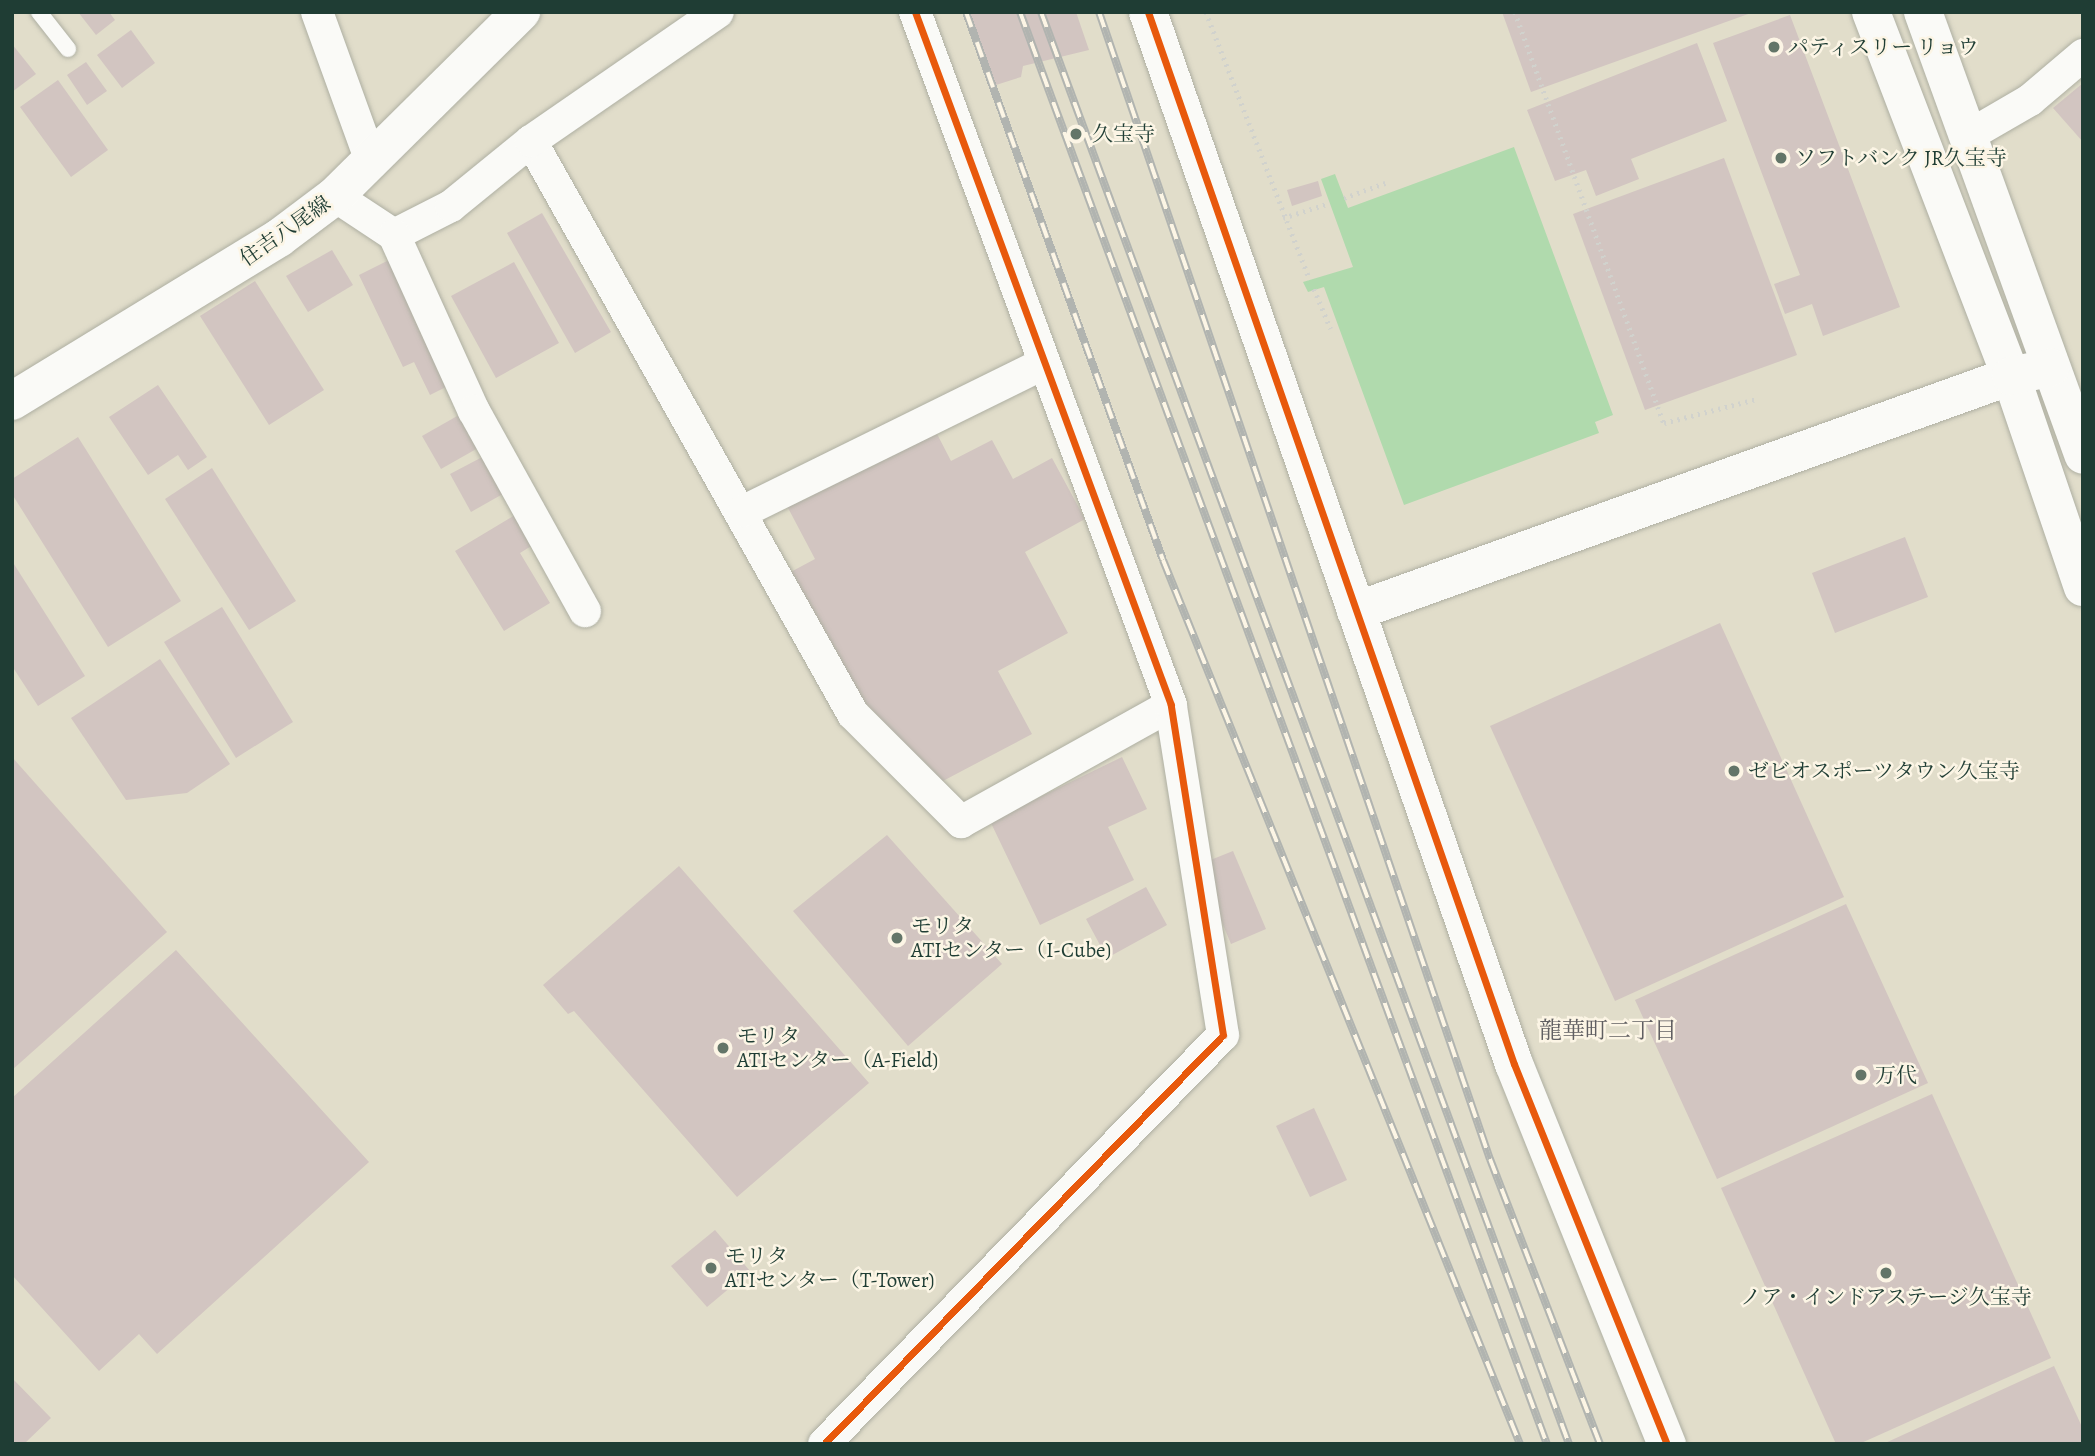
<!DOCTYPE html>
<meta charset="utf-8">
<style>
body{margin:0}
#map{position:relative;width:2095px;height:1456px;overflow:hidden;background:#e1ddca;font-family:Alegreya,"Noto Serif JP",serif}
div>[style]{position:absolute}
.green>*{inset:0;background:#b0daad}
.building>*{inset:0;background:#d2c5c1}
.path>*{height:4.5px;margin-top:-2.25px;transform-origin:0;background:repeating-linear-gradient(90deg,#d1d2cd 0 2px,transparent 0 7px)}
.roads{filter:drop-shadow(0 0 2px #aeafa2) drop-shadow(0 0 2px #aeafa2)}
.lane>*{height:16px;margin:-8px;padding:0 8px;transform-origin:8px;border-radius:8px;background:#fafaf7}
.street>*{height:32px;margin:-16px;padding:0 16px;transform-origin:16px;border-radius:16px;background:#fafaf7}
.secondary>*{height:38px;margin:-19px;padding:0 19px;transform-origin:19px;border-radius:19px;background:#fafaf7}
.rail>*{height:8px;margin-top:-4px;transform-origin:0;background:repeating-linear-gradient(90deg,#fcf5e5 0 16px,#b1b4b0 0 32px);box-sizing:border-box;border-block:2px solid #b1b4b0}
.cycleway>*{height:7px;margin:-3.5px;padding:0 3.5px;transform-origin:3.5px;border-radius:3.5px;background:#e8590c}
.dots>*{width:19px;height:19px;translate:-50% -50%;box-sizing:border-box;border:4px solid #fcf5e5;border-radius:50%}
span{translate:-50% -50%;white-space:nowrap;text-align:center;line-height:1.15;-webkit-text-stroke:5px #fcf5e5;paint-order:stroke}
.poi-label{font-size:21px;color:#1f3d34}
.left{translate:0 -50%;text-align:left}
.street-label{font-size:21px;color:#1f3d34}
.neighbourhood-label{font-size:23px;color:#605f62}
.frame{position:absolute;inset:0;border:14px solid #1f3d34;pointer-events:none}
</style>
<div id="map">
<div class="green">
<i style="clip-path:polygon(1514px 147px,1613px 415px,1595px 422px,1599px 433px,1404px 505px,1324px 287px,1308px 292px,1303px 282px,1353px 267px,1321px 179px,1335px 174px,1348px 208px)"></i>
</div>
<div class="building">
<i style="clip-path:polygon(78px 12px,109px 12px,115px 20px,96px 35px)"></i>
<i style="clip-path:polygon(969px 12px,1076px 12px,1089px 50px,1023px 66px,1021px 77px,996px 85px)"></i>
<i style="clip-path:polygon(1502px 12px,1751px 12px,1751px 13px,1531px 92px)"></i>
<i style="clip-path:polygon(1790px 15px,1900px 307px,1823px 336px,1812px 304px,1785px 314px,1774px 284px,1800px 275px,1713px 43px)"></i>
<i style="clip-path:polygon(131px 30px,155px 63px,122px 88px,97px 55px)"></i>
<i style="clip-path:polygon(1697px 43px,1727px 121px,1631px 159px,1639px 179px,1596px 196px,1586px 170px,1555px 181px,1527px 110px)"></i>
<i style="clip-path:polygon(12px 44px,36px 74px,12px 92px)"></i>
<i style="clip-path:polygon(86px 62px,107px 91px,87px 105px,67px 75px)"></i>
<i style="clip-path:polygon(58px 80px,108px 150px,71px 177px,20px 107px)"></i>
<i style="clip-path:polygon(2083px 83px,2083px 142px,2053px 108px)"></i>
<i style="clip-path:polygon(1724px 158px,1797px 355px,1645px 410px,1573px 214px)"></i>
<i style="clip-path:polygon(1318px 181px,1322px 196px,1292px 206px,1287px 190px)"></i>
<i style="clip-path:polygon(542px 213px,611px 332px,575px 353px,507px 233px)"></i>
<i style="clip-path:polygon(332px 250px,353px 285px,308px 312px,286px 276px)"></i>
<i style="clip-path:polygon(391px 259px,452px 384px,430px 395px,414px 362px,403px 367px,359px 275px)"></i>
<i style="clip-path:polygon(514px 262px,559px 343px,496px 378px,451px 296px)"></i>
<i style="clip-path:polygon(255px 281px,324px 390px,269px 425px,200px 316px)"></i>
<i style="clip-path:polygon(158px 385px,207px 457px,188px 470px,178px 455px,148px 475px,109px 417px)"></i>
<i style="clip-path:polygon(459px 415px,478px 448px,441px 469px,422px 436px)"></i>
<i style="clip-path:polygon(934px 428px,951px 461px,992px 440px,1013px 479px,1052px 458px,1085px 519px,1025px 552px,1068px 633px,998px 671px,1032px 734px,941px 782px,860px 711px,787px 574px,815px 559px,787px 506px)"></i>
<i style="clip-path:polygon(78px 437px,181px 601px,108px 647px,12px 494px,12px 479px)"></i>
<i style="clip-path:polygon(488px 454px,508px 491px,471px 512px,450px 474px)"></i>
<i style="clip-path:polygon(212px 468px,296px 601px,249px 630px,165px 499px)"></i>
<i style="clip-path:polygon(515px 515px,533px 545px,520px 553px,550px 603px,504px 631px,455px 551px)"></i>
<i style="clip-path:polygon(1905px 537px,1928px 597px,1835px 633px,1812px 573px)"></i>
<i style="clip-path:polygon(12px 561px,85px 676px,38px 706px,12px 666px)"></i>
<i style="clip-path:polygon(222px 607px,293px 722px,236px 758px,164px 642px)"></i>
<i style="clip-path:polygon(1720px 623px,1844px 897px,1615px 1001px,1490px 726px)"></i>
<i style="clip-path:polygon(160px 659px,230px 764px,187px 793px,126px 800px,71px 718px)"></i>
<i style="clip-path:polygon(12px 757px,167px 932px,12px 1070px)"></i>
<i style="clip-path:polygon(1122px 757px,1147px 809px,1108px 827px,1134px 880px,1040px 925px,990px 821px)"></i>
<i style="clip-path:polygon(887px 835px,1002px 964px,908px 1046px,793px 911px)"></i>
<i style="clip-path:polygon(1233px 851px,1266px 929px,1231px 944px,1198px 865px)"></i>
<i style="clip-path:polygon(679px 866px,869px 1083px,737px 1197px,574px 1011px,568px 1014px,543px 985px)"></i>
<i style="clip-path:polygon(1146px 887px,1167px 925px,1107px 958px,1086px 919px)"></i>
<i style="clip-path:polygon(1846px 904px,1928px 1083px,1717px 1179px,1635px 1000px)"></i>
<i style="clip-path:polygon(176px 950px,369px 1162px,157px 1354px,139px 1334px,99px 1371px,12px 1275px,12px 1098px)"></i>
<i style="clip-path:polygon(1932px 1094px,2051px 1358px,1859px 1444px,1836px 1444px,1721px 1188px)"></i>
<i style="clip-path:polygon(1314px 1108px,1347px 1180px,1310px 1197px,1276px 1126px)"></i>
<i style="clip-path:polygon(715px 1230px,750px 1271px,707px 1307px,671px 1266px)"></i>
<i style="clip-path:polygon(2054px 1366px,2083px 1429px,2083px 1444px,1883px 1444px)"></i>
<i style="clip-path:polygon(12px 1378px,51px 1418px,24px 1444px,12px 1444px)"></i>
</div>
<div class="path">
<i style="left:1206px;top:12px;width:287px;rotate:68.8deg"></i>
<i style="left:1515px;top:12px;width:437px;rotate:70.1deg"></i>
<i style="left:1664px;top:423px;width:95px;rotate:-14.6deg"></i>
<i style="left:1344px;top:198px;width:44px;rotate:-20.1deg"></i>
<i style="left:1283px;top:218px;width:49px;rotate:-17.7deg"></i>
<i style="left:1314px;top:289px;width:43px;rotate:67deg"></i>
</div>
<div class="roads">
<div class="lane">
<i style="left:39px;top:12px;width:47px;rotate:51.9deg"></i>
</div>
<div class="street">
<i style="left:317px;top:12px;width:158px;rotate:70.1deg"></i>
<i style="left:1968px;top:136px;width:72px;rotate:-30.1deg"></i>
<i style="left:2030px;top:100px;width:70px;rotate:-40.3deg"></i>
<i style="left:531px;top:141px;width:657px;rotate:60.67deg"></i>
<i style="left:853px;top:714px;width:153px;rotate:45deg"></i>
<i style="left:961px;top:822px;width:240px;rotate:-29.1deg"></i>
<i style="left:335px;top:196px;width:71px;rotate:33.5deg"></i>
<i style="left:394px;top:235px;width:64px;rotate:-27deg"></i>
<i style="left:451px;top:206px;width:103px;rotate:-39.1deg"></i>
<i style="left:531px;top:141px;width:227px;rotate:-34.6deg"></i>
<i style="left:394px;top:235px;width:193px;rotate:65.6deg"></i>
<i style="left:474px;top:411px;width:229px;rotate:61deg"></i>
<i style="left:744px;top:511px;width:333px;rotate:-26.2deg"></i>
<i style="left:824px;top:1444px;width:571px;rotate:-45.71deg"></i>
<i style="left:1223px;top:1035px;width:334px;rotate:-99deg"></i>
<i style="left:1171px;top:705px;width:739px;rotate:-110.27deg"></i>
</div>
<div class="secondary">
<i style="left:1148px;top:12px;width:1114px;rotate:70.82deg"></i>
<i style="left:1514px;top:1064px;width:410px;rotate:68.1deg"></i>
<i style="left:1871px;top:12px;width:390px;rotate:69deg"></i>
<i style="left:2011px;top:376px;width:223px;rotate:71.2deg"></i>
<i style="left:1923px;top:12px;width:471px;rotate:70.1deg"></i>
<i style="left:12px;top:401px;width:313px;rotate:-31.4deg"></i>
<i style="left:279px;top:238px;width:70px;rotate:-36.9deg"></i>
<i style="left:335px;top:196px;width:262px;rotate:-44.7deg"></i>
<i style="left:1356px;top:611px;width:696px;rotate:-19.74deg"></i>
<i style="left:2011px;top:376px;width:40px;rotate:-12deg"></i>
</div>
</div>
<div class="rail">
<i style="left:966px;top:12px;width:582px;rotate:70.23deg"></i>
<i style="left:1163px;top:560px;width:953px;rotate:68.01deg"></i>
<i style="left:1020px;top:12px;width:1526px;rotate:69.8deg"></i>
<i style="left:1041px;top:12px;width:1526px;rotate:69.76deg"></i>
<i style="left:1099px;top:12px;width:1212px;rotate:71.18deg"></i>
<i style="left:1490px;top:1159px;width:305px;rotate:68.9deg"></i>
</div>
<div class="cycleway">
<i style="left:1148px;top:12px;width:1114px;rotate:70.82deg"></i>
<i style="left:1514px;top:1064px;width:410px;rotate:68.1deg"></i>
<i style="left:824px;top:1444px;width:571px;rotate:-45.71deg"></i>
<i style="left:1223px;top:1035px;width:334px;rotate:-99deg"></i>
<i style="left:1171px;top:705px;width:739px;rotate:-110.27deg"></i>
</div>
<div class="dots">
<i style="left:1774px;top:47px;background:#637568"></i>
<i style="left:1076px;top:134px;background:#637568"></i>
<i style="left:1781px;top:158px;background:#637568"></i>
<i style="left:1734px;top:771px;background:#637568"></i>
<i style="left:897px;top:938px;background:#637568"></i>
<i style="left:723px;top:1048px;background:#637568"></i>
<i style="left:1861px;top:1075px;background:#637568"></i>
<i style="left:711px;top:1268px;background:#637568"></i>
<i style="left:1886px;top:1273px;background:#637568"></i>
</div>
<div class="poi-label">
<span class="left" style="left:1788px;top:47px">パティスリー リョウ</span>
<span class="left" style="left:1092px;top:134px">久宝寺</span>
<span class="left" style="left:1795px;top:158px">ソフトバンク JR久宝寺</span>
<span class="left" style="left:1748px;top:771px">ゼビオスポーツタウン久宝寺</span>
<span class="left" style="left:911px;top:938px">モリタ<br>ATIセンター（I-Cube)</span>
<span class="left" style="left:737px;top:1048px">モリタ<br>ATIセンター（A-Field)</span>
<span class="left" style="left:1875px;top:1075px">万代</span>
<span class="left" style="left:725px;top:1268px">モリタ<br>ATIセンター（T-Tower)</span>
<span style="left:1886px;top:1297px">ノア・インドアステージ久宝寺</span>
</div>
<div class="street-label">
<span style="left:285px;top:231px;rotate:-35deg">住吉八尾線</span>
</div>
<div class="neighbourhood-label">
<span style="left:1608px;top:1031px">龍華町二丁目</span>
</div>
<div class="frame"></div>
</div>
